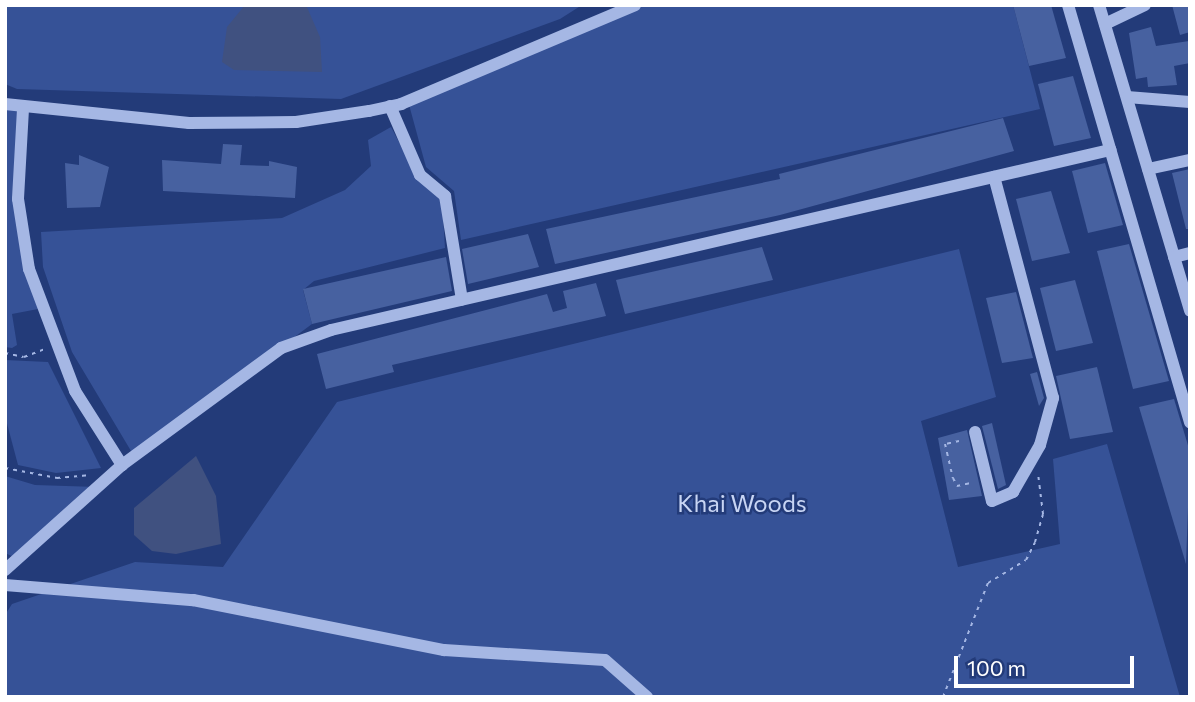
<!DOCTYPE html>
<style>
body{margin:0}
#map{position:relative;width:1195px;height:702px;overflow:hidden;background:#233b79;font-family:Commissioner,sans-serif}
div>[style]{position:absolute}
.green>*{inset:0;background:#365297}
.water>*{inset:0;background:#405180}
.building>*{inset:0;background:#4761a0}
.path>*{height:2px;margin-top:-1px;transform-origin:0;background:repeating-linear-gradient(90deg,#a5b7e4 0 3.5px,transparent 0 8.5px)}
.minor>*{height:12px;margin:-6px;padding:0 6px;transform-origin:6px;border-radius:6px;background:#a5b7e4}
span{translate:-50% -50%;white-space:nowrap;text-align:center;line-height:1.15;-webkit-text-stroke:5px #233b79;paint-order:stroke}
.park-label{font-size:24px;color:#c8d5f4}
.frame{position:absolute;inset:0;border:7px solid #fff;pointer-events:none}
.scale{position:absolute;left:954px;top:656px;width:180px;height:32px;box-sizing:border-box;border:4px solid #fff;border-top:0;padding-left:9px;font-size:21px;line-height:24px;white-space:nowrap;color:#fff;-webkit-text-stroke:5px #233b79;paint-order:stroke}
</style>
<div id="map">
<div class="green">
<i style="clip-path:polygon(5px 5px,582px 5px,560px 19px,341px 99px,17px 89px,5px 84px)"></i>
<i style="clip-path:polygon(632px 5px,1013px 5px,1040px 109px,461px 240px,454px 191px,426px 167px,408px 101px)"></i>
<i style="clip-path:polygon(5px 104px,23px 109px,15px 151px,38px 309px,12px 314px,17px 345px,12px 348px,5px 347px)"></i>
<i style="clip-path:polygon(391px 127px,417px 176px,442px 201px,445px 248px,314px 281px,303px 290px,312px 324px,134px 456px,72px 352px,43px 267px,41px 232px,282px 218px,345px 190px,371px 166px,368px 140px)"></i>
<i style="clip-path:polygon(959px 249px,996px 397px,921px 421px,958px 567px,1060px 544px,1053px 459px,1107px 444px,1180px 697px,5px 697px,5px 615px,12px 604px,135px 562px,223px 567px,337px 402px)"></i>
<i style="clip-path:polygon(5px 360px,48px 362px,101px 468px,56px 473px,18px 465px,5px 416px)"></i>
<i style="clip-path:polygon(5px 476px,35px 485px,97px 487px,16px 558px,5px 553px)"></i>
</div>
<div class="water">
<i style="clip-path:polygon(245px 5px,306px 5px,320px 37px,322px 72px,234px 70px,222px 62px,227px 27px)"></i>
<i style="clip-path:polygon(196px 456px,216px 496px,221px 544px,176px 554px,152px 551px,134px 535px,134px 508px)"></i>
</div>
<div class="building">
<i style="clip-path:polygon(1013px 5px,1051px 5px,1066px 58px,1029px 66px)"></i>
<i style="clip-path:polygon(1172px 5px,1190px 5px,1190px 32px,1180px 35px)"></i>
<i style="clip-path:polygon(1151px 27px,1156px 46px,1189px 41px,1190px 63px,1174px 66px,1177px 85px,1148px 87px,1147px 77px,1136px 79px,1129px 33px)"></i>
<i style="clip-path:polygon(1073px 76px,1091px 138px,1054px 146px,1038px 84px)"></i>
<i style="clip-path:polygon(1003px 118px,1014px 151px,780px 215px,555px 264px,546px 229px,780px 179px,779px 174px)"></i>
<i style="clip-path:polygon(223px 144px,242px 145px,240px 165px,269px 166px,269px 161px,297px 167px,295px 198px,163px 191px,162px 160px,221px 164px)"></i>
<i style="clip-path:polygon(79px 155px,109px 167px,100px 207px,67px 208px,65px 163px,79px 165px)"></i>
<i style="clip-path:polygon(1105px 163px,1123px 225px,1088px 233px,1072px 171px)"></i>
<i style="clip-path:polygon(1190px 169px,1190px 229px,1186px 229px,1172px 173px)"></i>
<i style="clip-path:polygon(1051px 191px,1070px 253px,1032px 261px,1016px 199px)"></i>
<i style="clip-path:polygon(528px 234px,539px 267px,468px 284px,462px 249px)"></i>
<i style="clip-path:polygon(1129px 244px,1169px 381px,1133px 389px,1097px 251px)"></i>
<i style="clip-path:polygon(762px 247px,773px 280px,625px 314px,616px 280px)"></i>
<i style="clip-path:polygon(446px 257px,452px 291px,312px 324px,303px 289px)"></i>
<i style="clip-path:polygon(1075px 280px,1093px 343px,1056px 351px,1040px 288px)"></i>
<i style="clip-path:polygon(596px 283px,606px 316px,392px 365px,394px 372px,326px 389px,317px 354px,547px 294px,553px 312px,567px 308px,563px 291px)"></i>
<i style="clip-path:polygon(1016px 292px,1033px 358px,1002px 363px,986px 298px)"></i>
<i style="clip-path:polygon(1097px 367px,1113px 432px,1070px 439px,1056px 376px)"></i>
<i style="clip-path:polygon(1037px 372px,1044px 398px,1039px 406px,1030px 374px)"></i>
<i style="clip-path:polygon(1174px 399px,1190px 452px,1186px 564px,1139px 407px)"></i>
<i style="clip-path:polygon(992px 423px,1006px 485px,998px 489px,982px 426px)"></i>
<i style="clip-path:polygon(967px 430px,982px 496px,949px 500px,938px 438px)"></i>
</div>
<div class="path">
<i style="left:5px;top:353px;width:19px;rotate:12deg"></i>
<i style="left:24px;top:357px;width:22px;rotate:-21deg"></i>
<i style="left:959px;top:441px;width:14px;rotate:168deg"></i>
<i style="left:945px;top:444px;width:35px;rotate:77deg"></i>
<i style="left:953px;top:478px;width:9px;rotate:63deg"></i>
<i style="left:957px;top:486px;width:14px;rotate:-12deg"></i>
<i style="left:5px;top:468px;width:53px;rotate:10.9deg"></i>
<i style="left:57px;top:478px;width:34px;rotate:-5deg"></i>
<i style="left:943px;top:697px;width:123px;rotate:-68.5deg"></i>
<i style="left:988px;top:583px;width:44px;rotate:-31.2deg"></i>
<i style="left:1026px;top:560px;width:20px;rotate:-63deg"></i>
<i style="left:1035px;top:542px;width:29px;rotate:-74deg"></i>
<i style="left:1043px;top:514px;width:41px;rotate:-97deg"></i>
</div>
<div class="minor">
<i style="left:1068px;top:5px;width:435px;rotate:73.7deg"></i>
<i style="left:1099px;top:5px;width:319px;rotate:73.4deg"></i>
<i style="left:1105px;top:24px;width:44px;rotate:-25.4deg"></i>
<i style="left:1127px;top:97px;width:63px;rotate:4.5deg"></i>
<i style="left:5px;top:104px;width:185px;rotate:5.9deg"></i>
<i style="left:189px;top:123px;width:107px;rotate:-0.5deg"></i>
<i style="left:296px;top:122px;width:74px;rotate:-8.6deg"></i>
<i style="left:369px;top:111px;width:33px;rotate:-12deg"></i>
<i style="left:401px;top:104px;width:254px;rotate:-22.9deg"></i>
<i style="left:390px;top:106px;width:75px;rotate:66.5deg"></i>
<i style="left:420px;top:175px;width:33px;rotate:40deg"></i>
<i style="left:445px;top:196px;width:105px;rotate:80.7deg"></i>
<i style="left:23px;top:109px;width:90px;rotate:93.2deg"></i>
<i style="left:18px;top:199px;width:71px;rotate:81.1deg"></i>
<i style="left:29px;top:269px;width:130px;rotate:69.3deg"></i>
<i style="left:75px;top:391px;width:88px;rotate:57.6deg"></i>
<i style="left:1148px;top:169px;width:43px;rotate:-12.1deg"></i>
<i style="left:1174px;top:257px;width:16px;rotate:-14deg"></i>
<i style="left:975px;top:432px;width:71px;rotate:76.2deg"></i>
<i style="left:992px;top:501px;width:23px;rotate:-23deg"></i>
<i style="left:1013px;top:492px;width:54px;rotate:-60.1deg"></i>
<i style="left:1040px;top:445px;width:49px;rotate:-74.5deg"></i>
<i style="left:1053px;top:398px;width:229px;rotate:-104.9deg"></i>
<i style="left:5px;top:570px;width:157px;rotate:-41.9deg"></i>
<i style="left:122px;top:465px;width:197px;rotate:-36.3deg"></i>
<i style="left:281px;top:348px;width:53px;rotate:-19.8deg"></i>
<i style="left:331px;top:330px;width:800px;rotate:-13.01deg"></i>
<i style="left:5px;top:585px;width:189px;rotate:4.6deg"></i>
<i style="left:193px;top:600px;width:256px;rotate:11.3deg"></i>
<i style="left:444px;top:650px;width:161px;rotate:3.6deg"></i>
<i style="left:605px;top:660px;width:56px;rotate:41.4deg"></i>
</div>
<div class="park-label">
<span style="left:742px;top:503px">Khai Woods</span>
</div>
<div class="frame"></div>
<div class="scale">100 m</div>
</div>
